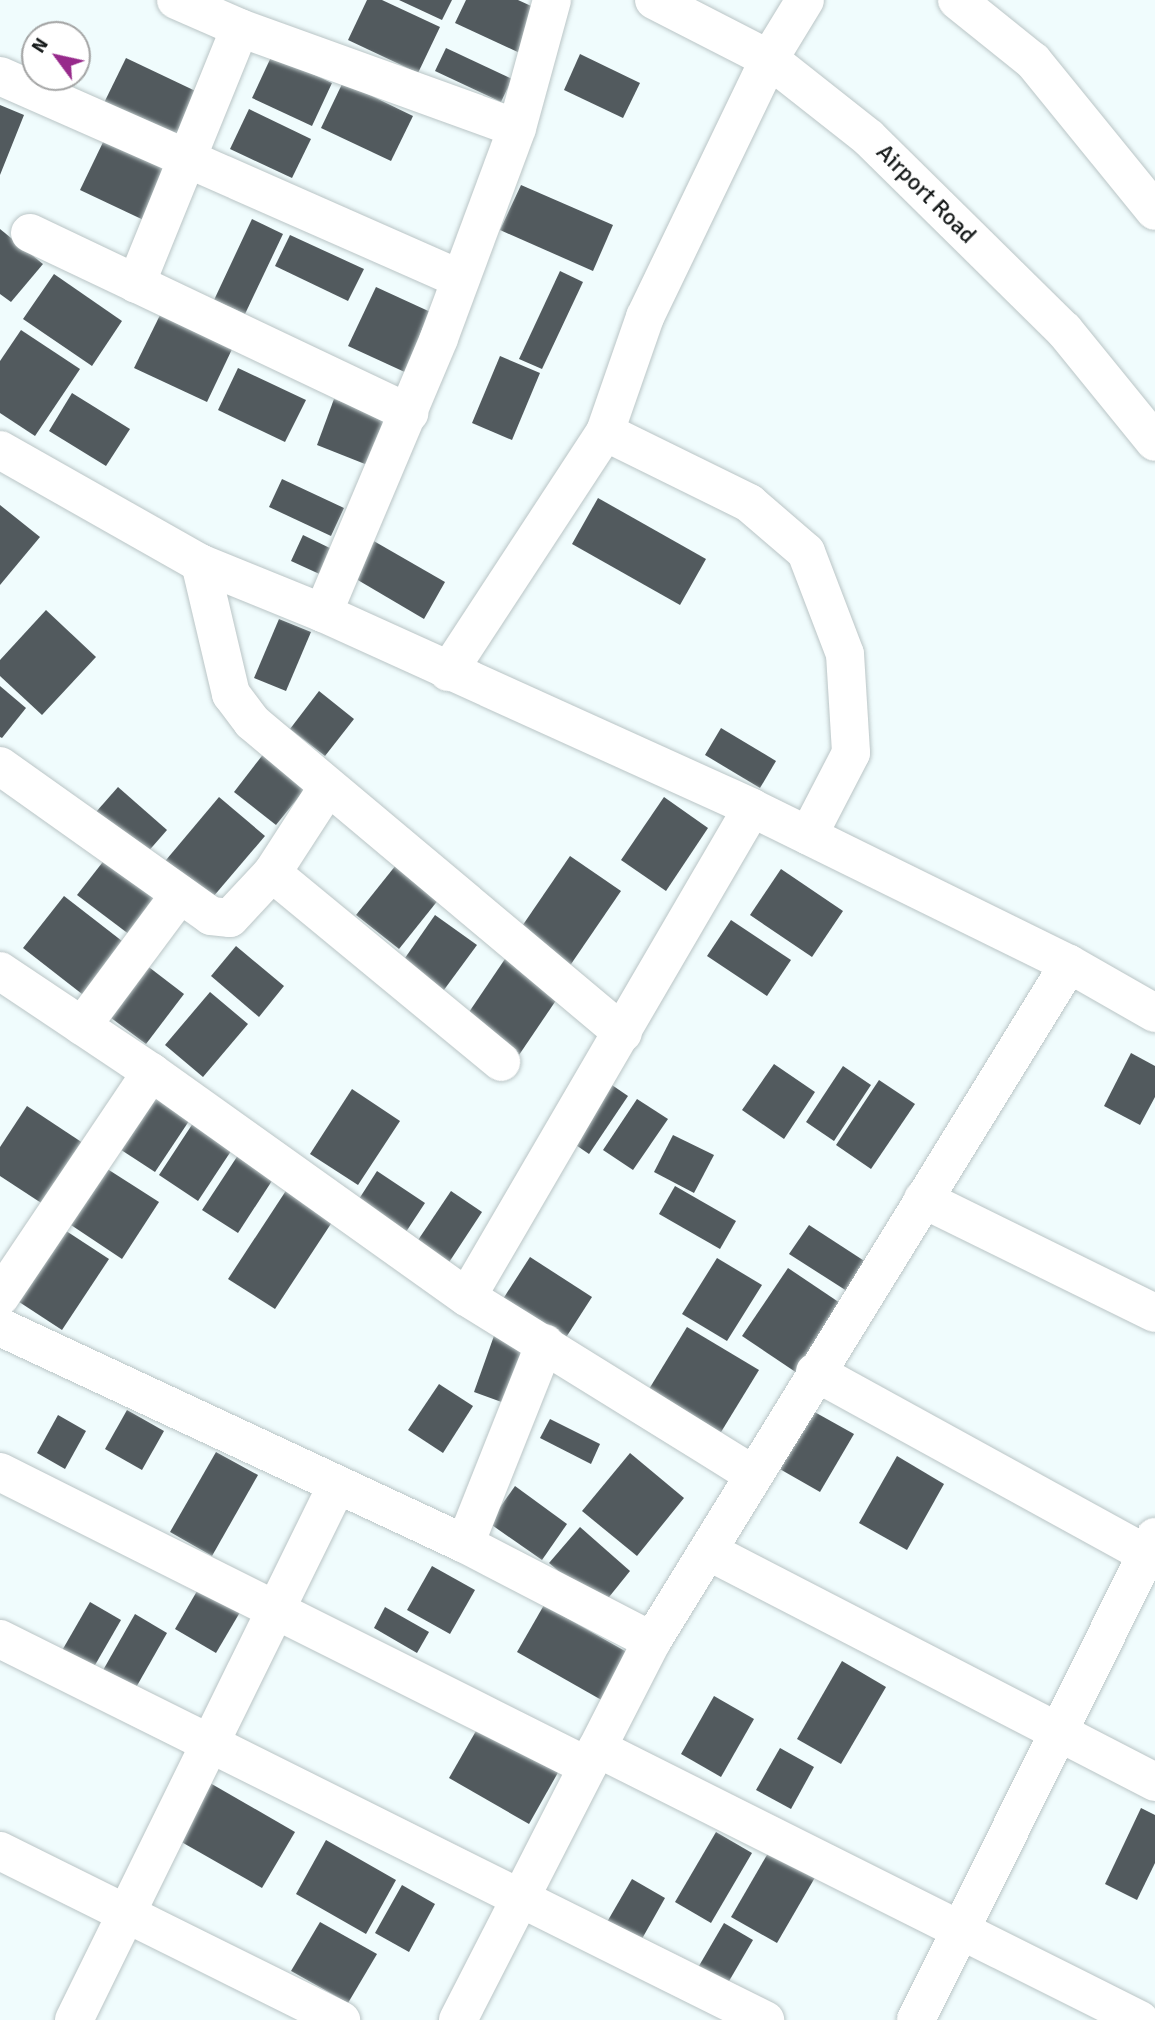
<!DOCTYPE html>
<style>
body{margin:0}
#map{position:relative;width:1155px;height:2020px;overflow:hidden;background:#f0fcfd;font-family:Signika,sans-serif}
div>[style]{position:absolute}
.building>*{inset:0;background:#525a5e}
.roads{filter:drop-shadow(0 0 2px #bac5c6) drop-shadow(0 0 2px #bac5c6)}
.minor>*{height:38px;margin:-19px;padding:0 19px;transform-origin:19px;border-radius:19px;background:#fff}
.major>*{height:38px;margin:-19px;padding:0 19px;transform-origin:19px;border-radius:19px;background:#fff}
span{translate:-50% -50%;white-space:nowrap;text-align:center;line-height:1.15;-webkit-text-stroke:7px #fff;paint-order:stroke}
.street-label{font-size:24px;color:#181c1c}
.north{position:absolute;left:21px;top:21px;width:70px;height:70px;box-sizing:border-box;background:#fff;border:2px solid #a3a4a4;border-radius:50%;rotate:303deg;font-size:19px;font-weight:700;line-height:28px;text-align:center;color:#181c1c}
.north::after{content:'';display:block;margin:auto;width:24px;height:32px;background:#972a8b;clip-path:polygon(50% 0,100% 100%,50% 72%,0 100%)}
</style>
<div id="map">
<div class="building">
<i style="clip-path:polygon(367px 0,382px 0,440px 27px,418px 73px,348px 40px)"></i>
<i style="clip-path:polygon(399px 0,452px 0,442px 20px)"></i>
<i style="clip-path:polygon(466px 0,518px 0,542px 11px,522px 54px,455px 23px)"></i>
<i style="clip-path:polygon(446px 48px,512px 79px,501px 102px,435px 71px)"></i>
<i style="clip-path:polygon(580px 54px,640px 83px,623px 118px,564px 90px)"></i>
<i style="clip-path:polygon(272px 55px,332px 83px,312px 126px,252px 98px)"></i>
<i style="clip-path:polygon(126px 58px,206px 96px,182px 148px,101px 109px)"></i>
<i style="clip-path:polygon(343px 82px,413px 116px,391px 161px,321px 128px)"></i>
<i style="clip-path:polygon(0 105px,24px 115px,0 175px)"></i>
<i style="clip-path:polygon(249px 109px,311px 139px,292px 178px,230px 149px)"></i>
<i style="clip-path:polygon(106px 136px,177px 169px,152px 224px,80px 190px)"></i>
<i style="clip-path:polygon(521px 185px,613px 225px,593px 271px,500px 230px)"></i>
<i style="clip-path:polygon(252px 219px,283px 234px,245px 314px,214px 300px)"></i>
<i style="clip-path:polygon(0 229px,43px 264px,11px 302px,0 294px)"></i>
<i style="clip-path:polygon(290px 235px,364px 269px,348px 301px,275px 266px)"></i>
<i style="clip-path:polygon(560px 271px,583px 282px,542px 369px,519px 359px)"></i>
<i style="clip-path:polygon(54px 274px,122px 321px,92px 366px,23px 319px)"></i>
<i style="clip-path:polygon(376px 287px,437px 315px,409px 374px,348px 346px)"></i>
<i style="clip-path:polygon(162px 311px,234px 345px,207px 402px,134px 368px)"></i>
<i style="clip-path:polygon(21px 330px,80px 369px,35px 436px,0 413px,0 361px)"></i>
<i style="clip-path:polygon(500px 356px,540px 373px,512px 440px,472px 423px)"></i>
<i style="clip-path:polygon(238px 368px,306px 400px,285px 442px,218px 410px)"></i>
<i style="clip-path:polygon(72px 393px,130px 429px,106px 466px,49px 431px)"></i>
<i style="clip-path:polygon(334px 399px,393px 421px,375px 468px,317px 445px)"></i>
<i style="clip-path:polygon(282px 479px,344px 508px,331px 536px,269px 507px)"></i>
<i style="clip-path:polygon(598px 498px,706px 559px,680px 605px,572px 544px)"></i>
<i style="clip-path:polygon(0 505px,40px 537px,0 585px)"></i>
<i style="clip-path:polygon(303px 535px,338px 552px,326px 577px,291px 561px)"></i>
<i style="clip-path:polygon(372px 540px,445px 582px,424px 619px,351px 576px)"></i>
<i style="clip-path:polygon(46px 610px,96px 657px,42px 715px,0 676px,0 660px)"></i>
<i style="clip-path:polygon(279px 619px,311px 632px,286px 691px,254px 678px)"></i>
<i style="clip-path:polygon(0 686px,26px 708px,2px 738px,0 737px)"></i>
<i style="clip-path:polygon(319px 691px,354px 719px,325px 756px,290px 729px)"></i>
<i style="clip-path:polygon(721px 728px,776px 761px,760px 788px,705px 755px)"></i>
<i style="clip-path:polygon(268px 748px,311px 782px,276px 825px,234px 792px)"></i>
<i style="clip-path:polygon(118px 787px,167px 830px,146px 854px,96px 812px)"></i>
<i style="clip-path:polygon(219px 797px,265px 836px,207px 904px,161px 866px)"></i>
<i style="clip-path:polygon(664px 797px,708px 828px,666px 891px,621px 860px)"></i>
<i style="clip-path:polygon(109px 854px,169px 899px,138px 941px,77px 895px)"></i>
<i style="clip-path:polygon(570px 856px,621px 891px,567px 970px,516px 935px)"></i>
<i style="clip-path:polygon(400px 860px,443px 894px,399px 949px,356px 915px)"></i>
<i style="clip-path:polygon(781px 869px,843px 911px,812px 957px,750px 915px)"></i>
<i style="clip-path:polygon(64px 896px,131px 948px,91px 1001px,23px 948px)"></i>
<i style="clip-path:polygon(435px 915px,477px 945px,438px 998px,398px 968px)"></i>
<i style="clip-path:polygon(731px 920px,791px 960px,767px 996px,707px 956px)"></i>
<i style="clip-path:polygon(236px 946px,284px 986px,259px 1017px,211px 976px)"></i>
<i style="clip-path:polygon(507px 956px,561px 993px,519px 1055px,465px 1018px)"></i>
<i style="clip-path:polygon(137px 958px,184px 994px,146px 1044px,99px 1009px)"></i>
<i style="clip-path:polygon(210px 992px,248px 1024px,203px 1077px,165px 1045px)"></i>
<i style="clip-path:polygon(1131px 1053px,1155px 1066px,1155px 1097px,1140px 1125px,1104px 1106px)"></i>
<i style="clip-path:polygon(774px 1064px,815px 1092px,784px 1139px,742px 1110px)"></i>
<i style="clip-path:polygon(843px 1066px,871px 1085px,834px 1141px,806px 1122px)"></i>
<i style="clip-path:polygon(879px 1080px,915px 1104px,871px 1169px,836px 1145px)"></i>
<i style="clip-path:polygon(149px 1082px,195px 1112px,155px 1172px,109px 1142px)"></i>
<i style="clip-path:polygon(609px 1083px,628px 1096px,589px 1154px,570px 1141px)"></i>
<i style="clip-path:polygon(352px 1089px,400px 1121px,358px 1185px,310px 1154px)"></i>
<i style="clip-path:polygon(637px 1099px,668px 1119px,633px 1170px,603px 1150px)"></i>
<i style="clip-path:polygon(27px 1106px,95px 1151px,55px 1212px,0 1176px,0 1147px)"></i>
<i style="clip-path:polygon(197px 1117px,237px 1142px,198px 1201px,159px 1175px)"></i>
<i style="clip-path:polygon(673px 1135px,714px 1155px,694px 1193px,654px 1172px)"></i>
<i style="clip-path:polygon(244px 1146px,279px 1170px,238px 1233px,202px 1210px)"></i>
<i style="clip-path:polygon(98px 1163px,159px 1202px,122px 1259px,62px 1219px)"></i>
<i style="clip-path:polygon(377px 1171px,425px 1203px,398px 1244px,350px 1213px)"></i>
<i style="clip-path:polygon(291px 1183px,338px 1213px,275px 1309px,228px 1279px)"></i>
<i style="clip-path:polygon(675px 1186px,736px 1221px,720px 1249px,659px 1214px)"></i>
<i style="clip-path:polygon(451px 1191px,482px 1212px,442px 1273px,410px 1252px)"></i>
<i style="clip-path:polygon(54px 1223px,109px 1259px,62px 1330px,7px 1294px)"></i>
<i style="clip-path:polygon(809px 1225px,869px 1264px,850px 1293px,789px 1254px)"></i>
<i style="clip-path:polygon(530px 1257px,592px 1297px,565px 1339px,503px 1299px)"></i>
<i style="clip-path:polygon(717px 1258px,762px 1285px,727px 1341px,682px 1314px)"></i>
<i style="clip-path:polygon(788px 1268px,846px 1307px,800px 1375px,742px 1336px)"></i>
<i style="clip-path:polygon(687px 1327px,759px 1370px,718px 1437px,646px 1394px)"></i>
<i style="clip-path:polygon(495px 1333px,528px 1345px,507px 1404px,474px 1392px)"></i>
<i style="clip-path:polygon(439px 1384px,473px 1406px,443px 1453px,408px 1430px)"></i>
<i style="clip-path:polygon(127px 1410px,164px 1431px,142px 1470px,105px 1449px)"></i>
<i style="clip-path:polygon(811px 1410px,854px 1434px,820px 1492px,778px 1468px)"></i>
<i style="clip-path:polygon(58px 1415px,86px 1431px,65px 1469px,37px 1453px)"></i>
<i style="clip-path:polygon(550px 1419px,600px 1444px,591px 1464px,540px 1438px)"></i>
<i style="clip-path:polygon(216px 1452px,258px 1475px,212px 1556px,170px 1532px)"></i>
<i style="clip-path:polygon(630px 1453px,684px 1498px,637px 1556px,582px 1511px)"></i>
<i style="clip-path:polygon(897px 1456px,944px 1484px,907px 1550px,859px 1523px)"></i>
<i style="clip-path:polygon(515px 1486px,567px 1524px,542px 1560px,489px 1523px)"></i>
<i style="clip-path:polygon(580px 1527px,630px 1571px,601px 1607px,549px 1563px)"></i>
<i style="clip-path:polygon(432px 1566px,475px 1590px,450px 1634px,407px 1610px)"></i>
<i style="clip-path:polygon(204px 1579px,246px 1602px,216px 1653px,175px 1629px)"></i>
<i style="clip-path:polygon(90px 1602px,121px 1620px,91px 1672px,60px 1654px)"></i>
<i style="clip-path:polygon(544px 1605px,632px 1655px,605px 1702px,517px 1652px)"></i>
<i style="clip-path:polygon(385px 1607px,429px 1632px,417px 1653px,374px 1628px)"></i>
<i style="clip-path:polygon(135px 1614px,167px 1633px,130px 1698px,98px 1679px)"></i>
<i style="clip-path:polygon(842px 1661px,886px 1687px,841px 1764px,797px 1739px)"></i>
<i style="clip-path:polygon(714px 1696px,754px 1719px,721px 1777px,681px 1754px)"></i>
<i style="clip-path:polygon(480px 1724px,560px 1769px,529px 1824px,449px 1778px)"></i>
<i style="clip-path:polygon(780px 1748px,814px 1767px,791px 1809px,756px 1790px)"></i>
<i style="clip-path:polygon(210px 1783px,295px 1832px,262px 1888px,178px 1840px)"></i>
<i style="clip-path:polygon(1141px 1808px,1155px 1815px,1155px 1863px,1137px 1900px,1105px 1884px)"></i>
<i style="clip-path:polygon(716px 1832px,752px 1853px,711px 1923px,675px 1902px)"></i>
<i style="clip-path:polygon(326px 1840px,396px 1880px,366px 1934px,296px 1894px)"></i>
<i style="clip-path:polygon(771px 1848px,817px 1874px,777px 1943px,731px 1917px)"></i>
<i style="clip-path:polygon(632px 1879px,665px 1898px,634px 1953px,600px 1934px)"></i>
<i style="clip-path:polygon(402px 1885px,435px 1904px,409px 1952px,375px 1933px)"></i>
<i style="clip-path:polygon(320px 1922px,377px 1954px,348px 2003px,291px 1971px)"></i>
<i style="clip-path:polygon(724px 1923px,753px 1940px,725px 1988px,696px 1971px)"></i>
</div>
<div class="roads">
<div class="minor">
<i style="left:176px;top:0;width:70px;rotate:23.6deg"></i>
<i style="left:240px;top:28px;width:294px;rotate:19.9deg"></i>
<i style="left:0;top:76px;width:503px;rotate:23.81deg"></i>
<i style="left:30px;top:233px;width:420px;rotate:25.4deg"></i>
<i style="left:136px;top:284px;width:276px;rotate:-67.9deg"></i>
<i style="left:605px;top:432px;width:161px;rotate:26.2deg"></i>
<i style="left:749px;top:503px;width:75px;rotate:40.7deg"></i>
<i style="left:806px;top:552px;width:109px;rotate:69.1deg"></i>
<i style="left:845px;top:654px;width:99px;rotate:86.5deg"></i>
<i style="left:851px;top:753px;width:93px;rotate:117.4deg"></i>
<i style="left:0;top:450px;width:230px;rotate:29.5deg"></i>
<i style="left:200px;top:563px;width:133px;rotate:22.1deg"></i>
<i style="left:323px;top:613px;width:471px;rotate:24.4deg"></i>
<i style="left:752px;top:808px;width:353px;rotate:26.2deg"></i>
<i style="left:1069px;top:964px;width:99px;rotate:29.7deg"></i>
<i style="left:200px;top:563px;width:135px;rotate:76.7deg"></i>
<i style="left:231px;top:694px;width:35px;rotate:53deg"></i>
<i style="left:252px;top:722px;width:484px;rotate:40deg"></i>
<i style="left:323px;top:613px;width:298px;rotate:-67.1deg"></i>
<i style="left:439px;top:338px;width:224px;rotate:-69.6deg"></i>
<i style="left:517px;top:128px;width:133px;rotate:-74.7deg"></i>
<i style="left:448px;top:672px;width:287px;rotate:-56.8deg"></i>
<i style="left:605px;top:432px;width:122px;rotate:-70.8deg"></i>
<i style="left:645px;top:317px;width:286px;rotate:-64.3deg"></i>
<i style="left:0;top:766px;width:259px;rotate:35.4deg"></i>
<i style="left:211px;top:916px;width:19px;rotate:6deg"></i>
<i style="left:230px;top:918px;width:62px;rotate:-47deg"></i>
<i style="left:272px;top:873px;width:101px;rotate:-57.1deg"></i>
<i style="left:272px;top:873px;width:297px;rotate:39.5deg"></i>
<i style="left:0;top:971px;width:182px;rotate:33.8deg"></i>
<i style="left:151px;top:1072px;width:388px;rotate:35.5deg"></i>
<i style="left:467px;top:1297px;width:335px;rotate:31.8deg"></i>
<i style="left:82px;top:1026px;width:164px;rotate:-53.4deg"></i>
<i style="left:923px;top:1199px;width:258px;rotate:26.2deg"></i>
<i style="left:0;top:1297px;width:271px;rotate:-56.1deg"></i>
<i style="left:467px;top:1297px;width:566px;rotate:-59.77deg"></i>
<i style="left:0;top:1327px;width:513px;rotate:25.02deg"></i>
<i style="left:465px;top:1544px;width:211px;rotate:27.4deg"></i>
<i style="left:815px;top:1372px;width:388px;rotate:28.8deg"></i>
<i style="left:0;top:1472px;width:657px;rotate:26.6deg"></i>
<i style="left:465px;top:1544px;width:216px;rotate:-68.3deg"></i>
<i style="left:708px;top:1551px;width:503px;rotate:27.33deg"></i>
<i style="left:0;top:1639px;width:855px;rotate:26.48deg"></i>
<i style="left:597px;top:1748px;width:607px;rotate:26.61deg"></i>
<i style="left:0;top:1851px;width:381px;rotate:26.4deg"></i>
<i style="left:74px;top:2020px;width:596px;rotate:-63.82deg"></i>
<i style="left:458px;top:2020px;width:426px;rotate:-62.9deg"></i>
<i style="left:652px;top:1641px;width:795px;rotate:-58.37deg"></i>
<i style="left:916px;top:2020px;width:539px;rotate:-63.67deg"></i>
</div>
<div class="major">
<i style="left:654px;top:0;width:129px;rotate:27.2deg"></i>
<i style="left:769px;top:59px;width:127px;rotate:38.3deg"></i>
<i style="left:869px;top:138px;width:274px;rotate:44.6deg"></i>
<i style="left:1064px;top:330px;width:144px;rotate:50.9deg"></i>
<i style="left:957px;top:0;width:97px;rotate:38.8deg"></i>
<i style="left:1033px;top:61px;width:193px;rotate:50.9deg"></i>
<i style="left:769px;top:59px;width:69px;rotate:-58.6deg"></i>
</div>
</div>
<div class="street-label">
<span style="left:926px;top:194px;rotate:45deg">Airport Road</span>
</div>
<div class="north">N</div>
</div>
